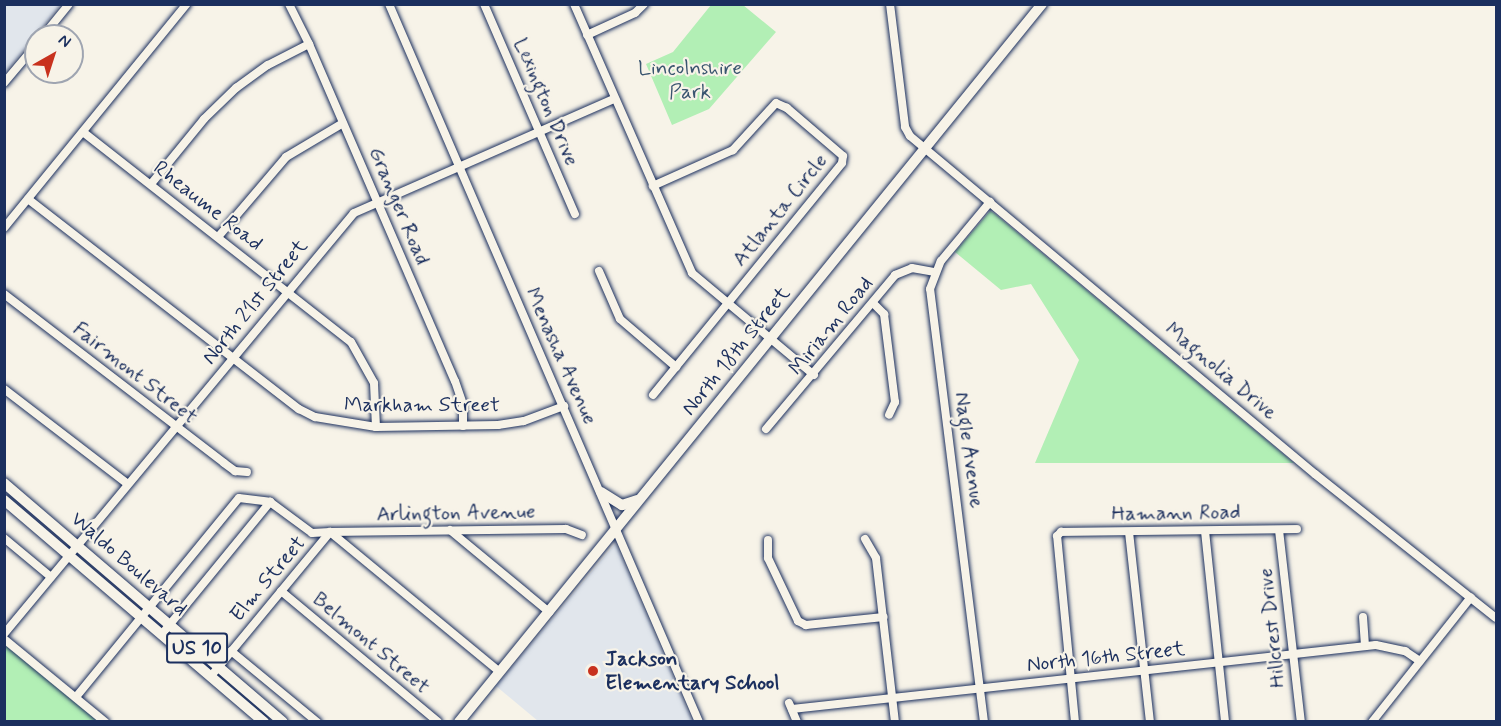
<!DOCTYPE html>
<style>
body{margin:0}
#map{position:relative;width:1501px;height:726px;overflow:hidden;background:#f7f3e8;font-family:Mynerve,sans-serif}
div>[style]{position:absolute}
.built>*{inset:0;background:#e1e6ec}
.green>*{inset:0;background:#b2efb5}
.roads{filter:drop-shadow(0 0 2px #1b2f5e) drop-shadow(0 0 2px #1b2f5e)}
.minor>*{height:8px;margin:-4px;padding:0 4px;transform-origin:4px;border-radius:4px;background:#f7f3e8}
.major>*{height:10px;margin:-5px;padding:0 5px;transform-origin:5px;border-radius:5px;background:#f7f3e8}
.dots>*{width:16px;height:16px;translate:-50% -50%;box-sizing:border-box;border:3px solid #f7f3e8;border-radius:50%}
span{translate:-50% -50%;white-space:nowrap;text-align:center;line-height:1.15;-webkit-text-stroke:4.5px #f7f3e8;paint-order:stroke}
.shield-label span{padding:2px 4px;background:#f7f3e8;border:2px solid;border-radius:4px;-webkit-text-stroke-width:0}
.shield-label{font-size:20px;color:#1b2f5e;font-weight:700}
.park-label{font-size:21px;color:#39556f}
.street-label{font-size:21px;color:#1b2f5e}
.poi-label{font-size:21px;color:#1b2f5e;font-weight:700}
.left{translate:0 -50%;text-align:left}
.frame{position:absolute;inset:0;border:6px solid #1b2f5e;pointer-events:none}
.north{position:absolute;left:24px;top:24px;width:60px;height:60px;box-sizing:border-box;background:#f7f3e8;border:2px solid #9fa5b1;border-radius:50%;rotate:39deg;font-size:16px;font-weight:700;line-height:24px;text-align:center;color:#1b2f5e}
.north::after{content:'';display:block;margin:auto;width:21px;height:27px;background:#c8321e;clip-path:polygon(50% 0,100% 100%,50% 72%,0 100%)}
</style>
<div id="map">
<div class="built">
<i style="clip-path:polygon(5px 4px,60px 5px,5px 73px,4px 5px)"></i>
<i style="clip-path:polygon(615px 544px,617px 547px,692px 721px,538px 721px,496px 686px)"></i>
</div>
<div class="green">
<i style="clip-path:polygon(711px 5px,743px 5px,776px 32px,709px 109px,672px 125px,646px 64px,673px 52px)"></i>
<i style="clip-path:polygon(990px 211px,994px 213px,1294px 463px,1035px 463px,1079px 360px,1031px 284px,1001px 290px,955px 252px)"></i>
<i style="clip-path:polygon(5px 645px,98px 721px,5px 722px)"></i>
</div>
<div class="roads">
<div class="minor">
<i style="left:289px;top:4px;width:45px;rotate:63.4deg"></i>
<i style="left:309px;top:44px;width:367px;rotate:66.6deg"></i>
<i style="left:455px;top:381px;width:24px;rotate:71deg"></i>
<i style="left:463px;top:404px;width:22px;rotate:90deg"></i>
<i style="left:389px;top:4px;width:782px;rotate:66.65deg"></i>
<i style="left:484px;top:4px;width:229px;rotate:66.6deg"></i>
<i style="left:574px;top:4px;width:294px;rotate:66.3deg"></i>
<i style="left:692px;top:273px;width:159px;rotate:39.9deg"></i>
<i style="left:890px;top:4px;width:124px;rotate:83deg"></i>
<i style="left:905px;top:127px;width:10px;rotate:61deg"></i>
<i style="left:910px;top:136px;width:528px;rotate:39.85deg"></i>
<i style="left:1315px;top:474px;width:231px;rotate:38.5deg"></i>
<i style="left:587px;top:35px;width:53px;rotate:-24.6deg"></i>
<i style="left:635px;top:13px;width:13px;rotate:-45deg"></i>
<i style="left:43px;top:36px;width:41px;rotate:-50.9deg"></i>
<i style="left:4px;top:83px;width:50px;rotate:-49.9deg"></i>
<i style="left:83px;top:132px;width:340px;rotate:38.1deg"></i>
<i style="left:351px;top:342px;width:47px;rotate:60.7deg"></i>
<i style="left:374px;top:383px;width:44px;rotate:87.4deg"></i>
<i style="left:151px;top:184px;width:84px;rotate:-50.8deg"></i>
<i style="left:204px;top:119px;width:45px;rotate:-44.1deg"></i>
<i style="left:236px;top:88px;width:39px;rotate:-36deg"></i>
<i style="left:268px;top:65px;width:46px;rotate:-27.1deg"></i>
<i style="left:28px;top:199px;width:343px;rotate:37.8deg"></i>
<i style="left:299px;top:409px;width:18px;rotate:27deg"></i>
<i style="left:315px;top:417px;width:62px;rotate:9.3deg"></i>
<i style="left:376px;top:427px;width:122px;rotate:-0.9deg"></i>
<i style="left:498px;top:425px;width:26px;rotate:-9deg"></i>
<i style="left:524px;top:421px;width:43px;rotate:-20.6deg"></i>
<i style="left:4px;top:228px;width:289px;rotate:-50.8deg"></i>
<i style="left:218px;top:237px;width:105px;rotate:-49.6deg"></i>
<i style="left:286px;top:157px;width:66px;rotate:-30.8deg"></i>
<i style="left:599px;top:271px;width:52px;rotate:66.4deg"></i>
<i style="left:620px;top:319px;width:74px;rotate:40.6deg"></i>
<i style="left:4px;top:294px;width:277px;rotate:37.5deg"></i>
<i style="left:224px;top:463px;width:14px;rotate:36deg"></i>
<i style="left:235px;top:471px;width:12px;rotate:5deg"></i>
<i style="left:873px;top:303px;width:16px;rotate:45deg"></i>
<i style="left:884px;top:314px;width:89px;rotate:82.9deg"></i>
<i style="left:895px;top:402px;width:14px;rotate:115deg"></i>
<i style="left:4px;top:389px;width:156px;rotate:37.5deg"></i>
<i style="left:653px;top:395px;width:299px;rotate:-50.8deg"></i>
<i style="left:842px;top:163px;width:7px;rotate:-82deg"></i>
<i style="left:843px;top:156px;width:74px;rotate:-139.4deg"></i>
<i style="left:787px;top:108px;width:12px;rotate:-156deg"></i>
<i style="left:776px;top:103px;width:64px;rotate:132.5deg"></i>
<i style="left:733px;top:150px;width:88px;rotate:155.8deg"></i>
<i style="left:766px;top:429px;width:201px;rotate:-50deg"></i>
<i style="left:895px;top:275px;width:18px;rotate:-22deg"></i>
<i style="left:912px;top:268px;width:22px;rotate:10deg"></i>
<i style="left:450px;top:530px;width:129px;rotate:39.6deg"></i>
<i style="left:1279px;top:530px;width:193px;rotate:83.5deg"></i>
<i style="left:1205px;top:531px;width:192px;rotate:84deg"></i>
<i style="left:1129px;top:532px;width:191px;rotate:83.7deg"></i>
<i style="left:4px;top:538px;width:61px;rotate:39.7deg"></i>
<i style="left:865px;top:539px;width:22px;rotate:60deg"></i>
<i style="left:876px;top:558px;width:165px;rotate:83.4deg"></i>
<i style="left:768px;top:540px;width:18px;rotate:90deg"></i>
<i style="left:768px;top:558px;width:70px;rotate:64.5deg"></i>
<i style="left:798px;top:621px;width:9px;rotate:27deg"></i>
<i style="left:806px;top:625px;width:78px;rotate:-5.9deg"></i>
<i style="left:281px;top:591px;width:204px;rotate:39.8deg"></i>
<i style="left:1363px;top:617px;width:29px;rotate:86deg"></i>
<i style="left:4px;top:634px;width:547px;rotate:-50.26deg"></i>
<i style="left:354px;top:213px;width:284px;rotate:-23.7deg"></i>
<i style="left:162px;top:634px;width:171px;rotate:-50.7deg"></i>
<i style="left:4px;top:639px;width:131px;rotate:39.4deg"></i>
<i style="left:231px;top:651px;width:112px;rotate:39.5deg"></i>
<i style="left:211px;top:676px;width:187px;rotate:-50.4deg"></i>
<i style="left:330px;top:532px;width:236px;rotate:-0.7deg"></i>
<i style="left:566px;top:529px;width:17px;rotate:21deg"></i>
<i style="left:76px;top:697px;width:257px;rotate:-50.7deg"></i>
<i style="left:239px;top:498px;width:31px;rotate:7deg"></i>
<i style="left:270px;top:502px;width:52px;rotate:36.4deg"></i>
<i style="left:312px;top:533px;width:18px;rotate:-3deg"></i>
<i style="left:330px;top:532px;width:220px;rotate:39.5deg"></i>
<i style="left:789px;top:703px;width:21px;rotate:67deg"></i>
<i style="left:792px;top:709px;width:587px;rotate:-6.25deg"></i>
<i style="left:1376px;top:645px;width:30px;rotate:12deg"></i>
<i style="left:1405px;top:651px;width:18px;rotate:34deg"></i>
<i style="left:984px;top:722px;width:436px;rotate:-97.1deg"></i>
<i style="left:930px;top:289px;width:30px;rotate:-69deg"></i>
<i style="left:941px;top:261px;width:77px;rotate:-50.3deg"></i>
<i style="left:1075px;top:722px;width:187px;rotate:-95.5deg"></i>
<i style="left:1057px;top:536px;width:6px;rotate:-45deg"></i>
<i style="left:1061px;top:532px;width:236px;rotate:-0.7deg"></i>
<i style="left:1372px;top:722px;width:159px;rotate:-51.6deg"></i>
</div>
<div class="major">
<i style="left:4px;top:483px;width:367px;rotate:40.6deg"></i>
<i style="left:601px;top:492px;width:25px;rotate:32deg"></i>
<i style="left:622px;top:505px;width:16px;rotate:-18deg"></i>
<i style="left:4px;top:500px;width:342px;rotate:40.5deg"></i>
<i style="left:459px;top:722px;width:925px;rotate:-50.92deg"></i>
</div>
</div>
<div class="dots">
<i style="left:593px;top:671px;background:#c8321e"></i>
</div>
<div class="shield-label">
<span style="left:197px;top:648px">US 10</span>
</div>
<div class="park-label">
<span style="left:690px;top:80px">Lincolnshire<br>Park</span>
</div>
<div class="street-label">
<span style="left:546px;top:102px;rotate:67deg">Lexington Drive</span>
<span style="left:208px;top:206px;rotate:38deg">Rheaume Road</span>
<span style="left:399px;top:206px;rotate:67deg">Granger Road</span>
<span style="left:780px;top:210px;rotate:-51deg">Atlanta Circle</span>
<span style="left:255px;top:302px;rotate:-51deg">North 21st Street</span>
<span style="left:831px;top:326px;rotate:-51deg">Miriam Road</span>
<span style="left:736px;top:351px;rotate:-51deg">North 18th Street</span>
<span style="left:561px;top:356px;rotate:66deg">Menasha Avenue</span>
<span style="left:1221px;top:371px;rotate:40deg">Magnolia Drive</span>
<span style="left:135px;top:373px;rotate:38deg">Fairmont Street</span>
<span style="left:422px;top:405px">Markham Street</span>
<span style="left:969px;top:450px;rotate:82deg">Nagle Avenue</span>
<span style="left:456px;top:513px;rotate:-1deg">Arlington Avenue</span>
<span style="left:1176px;top:513px;rotate:-1deg">Hamann Road</span>
<span style="left:129px;top:564px;rotate:41deg">Waldo Boulevard</span>
<span style="left:268px;top:579px;rotate:-50deg">Elm Street</span>
<span style="left:1272px;top:628px;rotate:-96deg">Hillcrest Drive</span>
<span style="left:371px;top:643px;rotate:40deg">Belmont Street</span>
<span style="left:1106px;top:657px;rotate:-6deg">North 16th Street</span>
</div>
<div class="poi-label">
<span class="left" style="left:605px;top:671px">Jackson<br>Elementary School</span>
</div>
<div class="frame"></div>
<div class="north">N</div>
</div>
